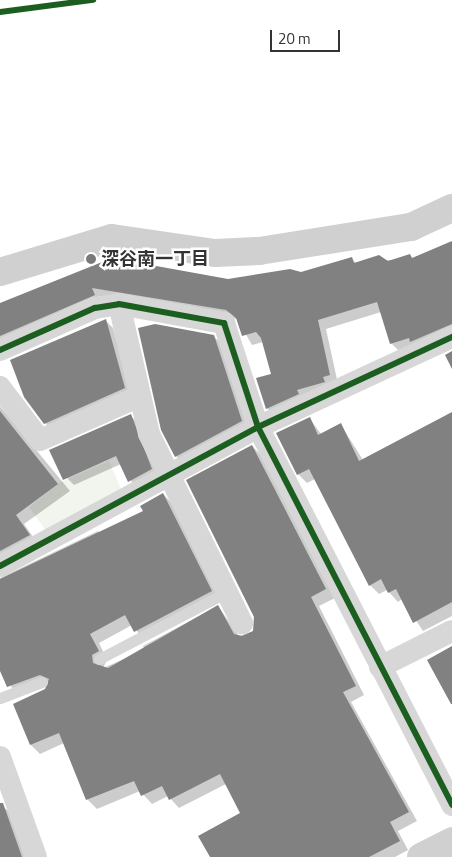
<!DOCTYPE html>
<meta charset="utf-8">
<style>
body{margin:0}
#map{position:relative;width:452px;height:857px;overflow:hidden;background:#fff;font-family:"Titillium Web","Noto Sans JP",sans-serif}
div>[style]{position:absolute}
.green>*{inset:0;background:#f1f5ed}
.shadow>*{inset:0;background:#0003}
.building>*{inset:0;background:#818181}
.lane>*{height:11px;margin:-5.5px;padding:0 5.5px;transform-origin:5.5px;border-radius:5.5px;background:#d7d7d7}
.street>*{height:22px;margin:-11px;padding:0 11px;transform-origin:11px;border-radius:11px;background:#d7d7d7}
.secondary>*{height:28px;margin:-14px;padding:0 14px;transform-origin:14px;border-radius:14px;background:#d0d0d0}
.cycleway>*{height:6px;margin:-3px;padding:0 3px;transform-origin:3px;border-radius:3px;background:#1b5e20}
.dots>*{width:14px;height:14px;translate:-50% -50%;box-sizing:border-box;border:2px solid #fff;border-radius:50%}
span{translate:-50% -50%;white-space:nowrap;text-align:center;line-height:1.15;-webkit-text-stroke:5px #fff;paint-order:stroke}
.poi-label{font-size:18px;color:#333;font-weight:700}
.left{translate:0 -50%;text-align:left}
.scale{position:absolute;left:270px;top:30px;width:70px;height:22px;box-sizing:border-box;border:2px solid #333;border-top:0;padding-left:6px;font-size:15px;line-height:18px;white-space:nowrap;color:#333;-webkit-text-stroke:4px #fff;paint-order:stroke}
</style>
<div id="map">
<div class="green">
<i style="clip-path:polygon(109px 461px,121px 489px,46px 531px,29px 507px,61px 482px)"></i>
</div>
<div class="shadow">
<i style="clip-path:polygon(452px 243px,452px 335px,400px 352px,391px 343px,381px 312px,326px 329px,338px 384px,276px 417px,267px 408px,273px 375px,263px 342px,252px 345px,237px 319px,100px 296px,0 349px,0 304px,112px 259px,228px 280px,301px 273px,352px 259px,356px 263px,413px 258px)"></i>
<i style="clip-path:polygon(106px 321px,113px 328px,132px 396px,53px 430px,45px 423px)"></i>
<i style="clip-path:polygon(213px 336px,221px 343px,249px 428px,183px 463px,176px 456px)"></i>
<i style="clip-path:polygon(0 406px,70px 491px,24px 524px,38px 544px,0 566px)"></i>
<i style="clip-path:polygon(452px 414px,452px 616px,423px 631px,402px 599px,398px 602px,387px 590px,379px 594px,370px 585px,315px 479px,307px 483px,298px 474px,310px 419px,321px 434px,341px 425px,363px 460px)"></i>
<i style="clip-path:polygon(131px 416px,138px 423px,158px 477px,136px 489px,121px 464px,74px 485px,67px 478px)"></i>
<i style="clip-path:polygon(252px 446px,261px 455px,335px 598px,319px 606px,364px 695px,351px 702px,417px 821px,398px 831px,408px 850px,395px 857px,213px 857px,242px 813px,226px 784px,179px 808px,168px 796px,152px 804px,140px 791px,97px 809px,88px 800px,64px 743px,40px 754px,31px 745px,14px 704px,46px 690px,48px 684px,17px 696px,0 668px,0 578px,98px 531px,101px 535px,145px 512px,163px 494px,172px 503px,220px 601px,144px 640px,132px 625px,99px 643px,107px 660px,103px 668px,145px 650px,143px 646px,218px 606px,239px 636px,254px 631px)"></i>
<i style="clip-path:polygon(0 805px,9px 811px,25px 857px,0 857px)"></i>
</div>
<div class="building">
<i style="clip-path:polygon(452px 241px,452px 324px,410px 342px,409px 338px,390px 344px,377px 302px,318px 320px,330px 375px,323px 377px,325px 382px,297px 390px,299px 394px,266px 409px,256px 378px,271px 374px,261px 338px,256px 332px,242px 336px,236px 318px,226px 310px,92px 288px,95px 295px,0 336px,0 303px,112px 258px,228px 279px,290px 269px,301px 272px,352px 257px,354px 263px,379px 255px,388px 261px,410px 254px,412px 258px)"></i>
<i style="clip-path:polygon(106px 319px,125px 388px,44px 424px,24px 397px,10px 360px)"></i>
<i style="clip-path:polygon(155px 324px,214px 335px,242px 421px,175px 457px,161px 430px,138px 328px)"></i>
<i style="clip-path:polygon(452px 351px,452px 369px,445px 355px)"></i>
<i style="clip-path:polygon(0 411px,58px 484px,16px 515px,30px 535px,0 551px)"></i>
<i style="clip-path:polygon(452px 412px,452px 602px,413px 623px,396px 589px,388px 593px,381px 579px,369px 586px,309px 469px,297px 475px,276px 433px,310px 417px,318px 435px,341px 423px,359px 461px)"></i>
<i style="clip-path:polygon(131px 414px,152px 469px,128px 482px,116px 456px,63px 480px,49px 450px)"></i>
<i style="clip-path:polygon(252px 445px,326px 589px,311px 597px,356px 686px,343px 692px,409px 812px,390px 822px,400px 841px,369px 857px,210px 857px,198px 836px,240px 813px,220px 774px,169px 800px,162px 786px,141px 796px,134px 781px,86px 800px,59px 733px,30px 745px,13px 704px,45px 689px,49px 679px,40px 675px,7px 687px,0 671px,0 579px,143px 511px,140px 506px,163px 493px,212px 591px,134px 632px,125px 615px,90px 634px,99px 651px,92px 655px,93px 663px,108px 668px,218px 605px,234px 634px,242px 636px,253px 631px,254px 617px,186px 480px)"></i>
<i style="clip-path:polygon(452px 646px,452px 704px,451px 704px,427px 660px)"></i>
<i style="clip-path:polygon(0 803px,3px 803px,22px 857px,0 857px)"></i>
</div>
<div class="lane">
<i style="left:99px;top:659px;width:142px;rotate:-27.6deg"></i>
<i style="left:0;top:698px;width:45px;rotate:-20.9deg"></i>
</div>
<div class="street">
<i style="left:119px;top:304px;width:133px;rotate:77deg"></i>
<i style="left:149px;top:434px;width:211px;rotate:63.8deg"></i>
<i style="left:0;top:350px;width:104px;rotate:-23.9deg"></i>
<i style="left:95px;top:308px;width:24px;rotate:-9deg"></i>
<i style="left:119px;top:304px;width:107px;rotate:10.3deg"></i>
<i style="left:224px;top:323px;width:109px;rotate:71.9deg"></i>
<i style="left:258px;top:427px;width:425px;rotate:62.8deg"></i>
<i style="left:0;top:387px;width:66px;rotate:53deg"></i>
<i style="left:40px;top:440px;width:109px;rotate:-23.7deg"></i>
<i style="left:0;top:566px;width:293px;rotate:-28.3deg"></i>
<i style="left:258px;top:427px;width:214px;rotate:-24.9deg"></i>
<i style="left:380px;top:667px;width:80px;rotate:-26.6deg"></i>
<i style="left:0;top:757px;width:106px;rotate:70.2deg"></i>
</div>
<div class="secondary">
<i style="left:0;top:272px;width:117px;rotate:-16.9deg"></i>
<i style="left:112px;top:238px;width:104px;rotate:8.3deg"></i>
<i style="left:215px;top:253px;width:44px;rotate:-2.6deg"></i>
<i style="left:259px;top:251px;width:154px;rotate:-9deg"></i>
<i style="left:411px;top:227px;width:45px;rotate:-24.9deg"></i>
<i style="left:421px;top:857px;width:35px;rotate:-27deg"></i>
</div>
<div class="cycleway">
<i style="left:0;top:12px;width:94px;rotate:-7.4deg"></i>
<i style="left:0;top:350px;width:104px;rotate:-23.9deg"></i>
<i style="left:95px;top:308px;width:24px;rotate:-9deg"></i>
<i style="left:119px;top:304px;width:107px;rotate:10.3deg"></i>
<i style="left:224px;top:323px;width:109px;rotate:71.9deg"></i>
<i style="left:258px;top:427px;width:425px;rotate:62.8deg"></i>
<i style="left:0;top:566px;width:293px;rotate:-28.3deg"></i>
<i style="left:258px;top:427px;width:214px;rotate:-24.9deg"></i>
</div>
<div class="dots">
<i style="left:91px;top:259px;background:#7a7a7a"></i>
</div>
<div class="poi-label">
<span class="left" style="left:101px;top:259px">深谷南一丁目</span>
</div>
<div class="scale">20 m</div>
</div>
